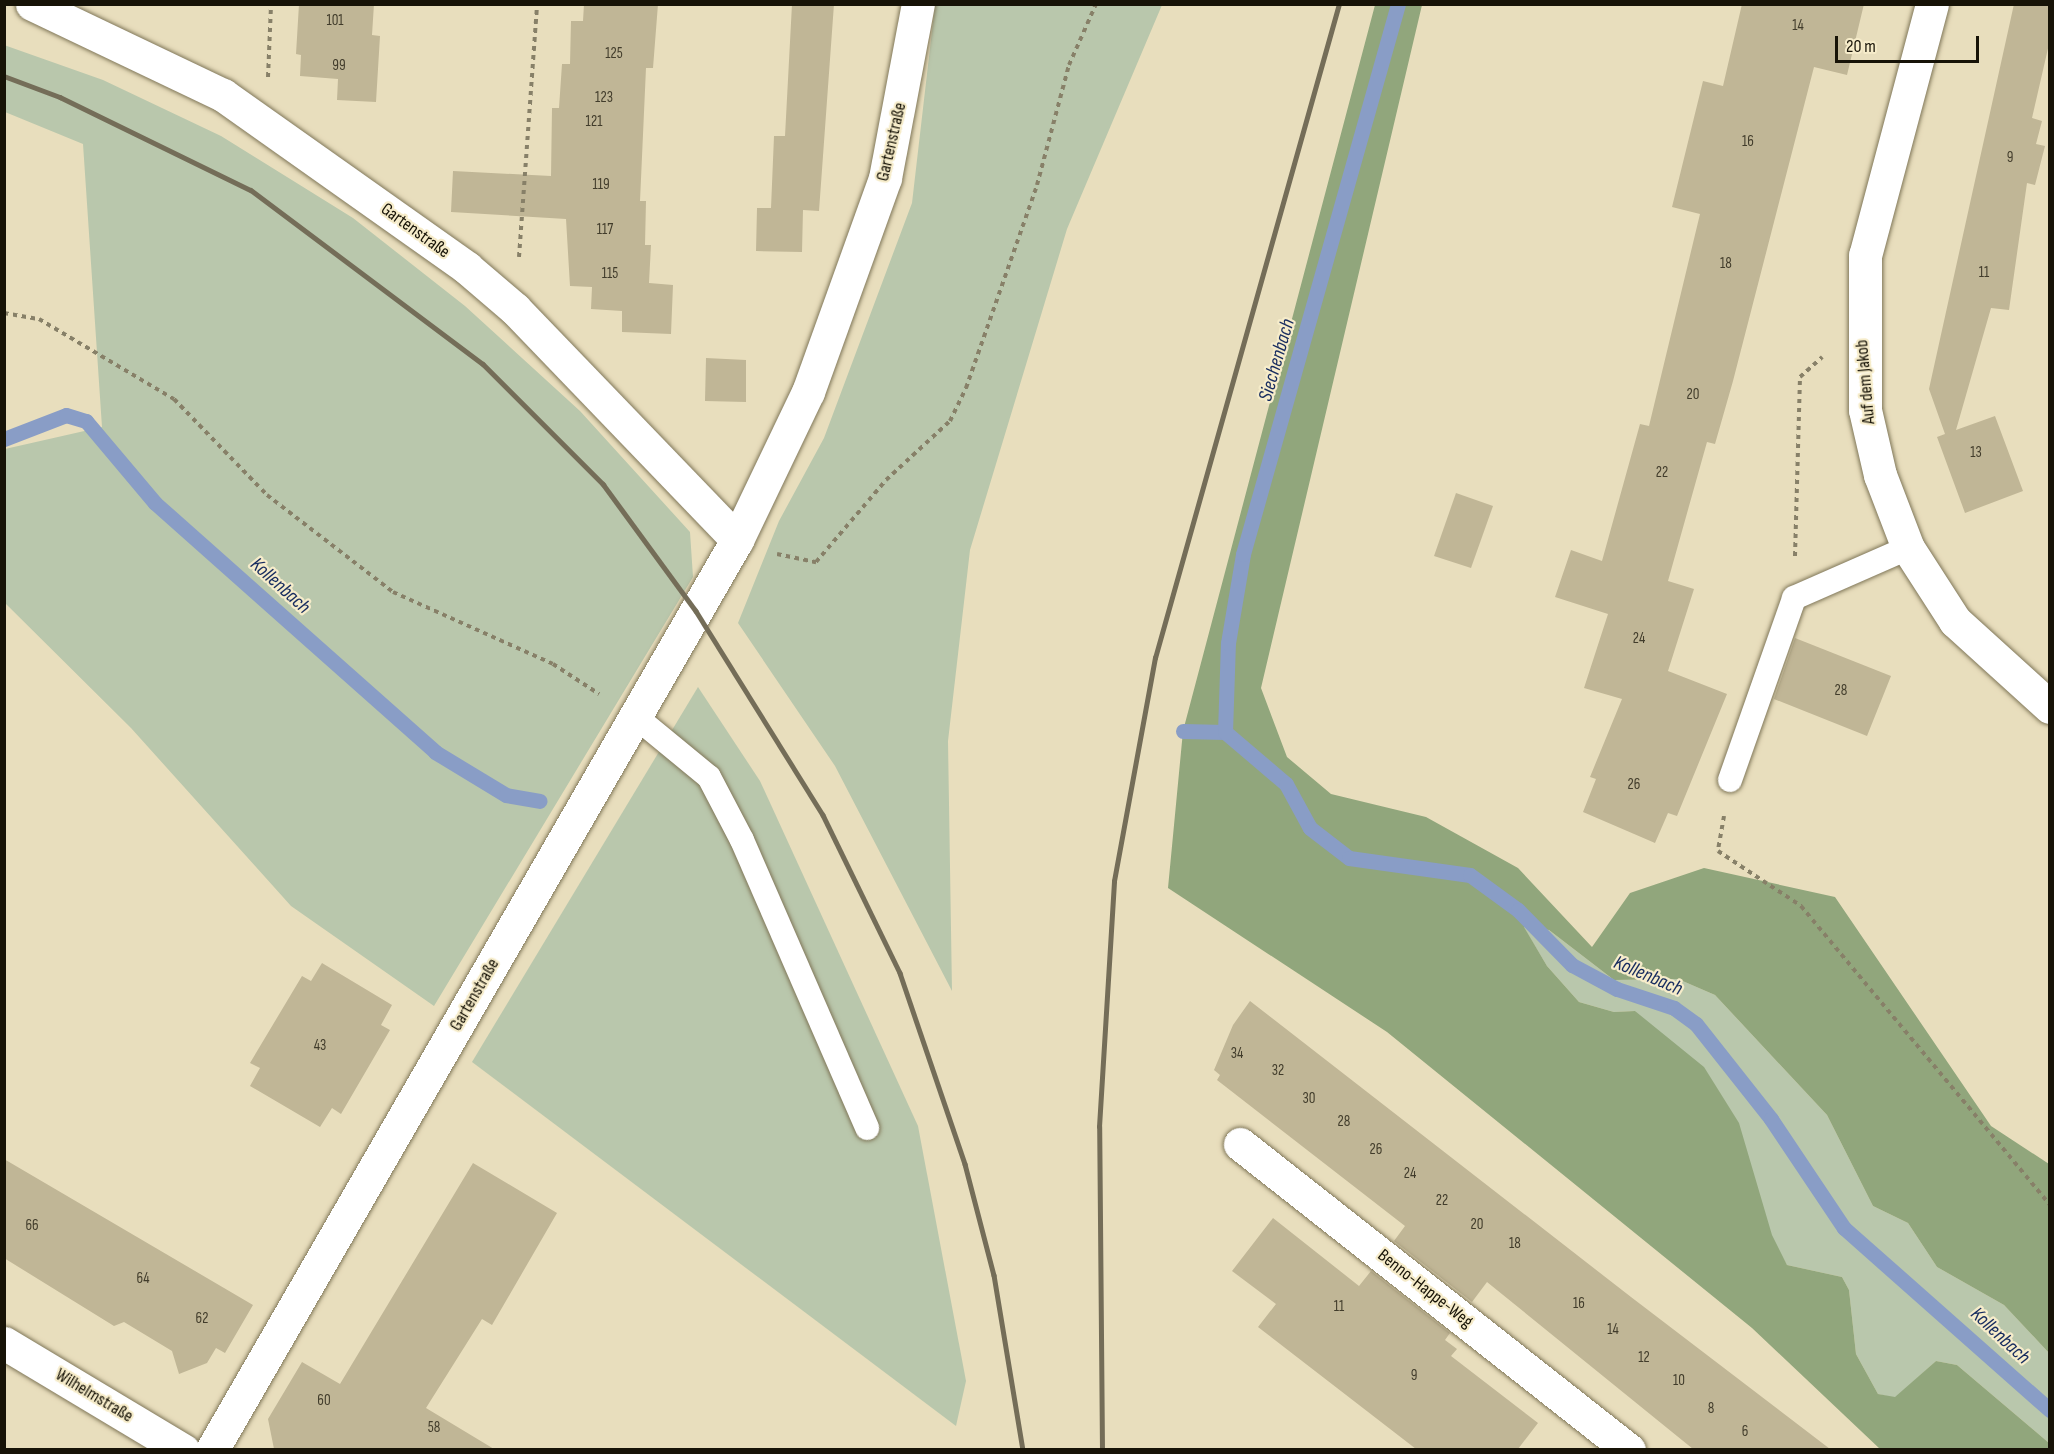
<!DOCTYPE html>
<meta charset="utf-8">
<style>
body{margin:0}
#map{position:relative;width:2054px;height:1454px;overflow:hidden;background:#e8debd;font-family:"Sofia Sans Condensed",sans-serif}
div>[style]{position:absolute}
.green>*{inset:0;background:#b9c7ac}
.forest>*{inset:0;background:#91a67c}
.stream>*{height:15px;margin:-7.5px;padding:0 7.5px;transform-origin:7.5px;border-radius:7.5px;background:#899dc6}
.building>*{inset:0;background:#c0b696}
.path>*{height:4px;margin-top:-2px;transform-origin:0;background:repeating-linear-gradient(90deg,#878068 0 4.5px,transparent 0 9px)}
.roads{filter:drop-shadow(0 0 2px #807759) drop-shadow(0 0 2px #807759)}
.service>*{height:24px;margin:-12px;padding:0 12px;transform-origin:12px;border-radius:12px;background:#fff}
.minor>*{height:33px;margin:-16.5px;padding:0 16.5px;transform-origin:16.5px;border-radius:16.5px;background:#fff}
.rail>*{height:4.5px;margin:-2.25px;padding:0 2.25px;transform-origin:2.25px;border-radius:2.25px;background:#746d58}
span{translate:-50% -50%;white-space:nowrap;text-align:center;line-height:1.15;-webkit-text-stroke:4.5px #f6ecca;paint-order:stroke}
.number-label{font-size:15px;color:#413c2b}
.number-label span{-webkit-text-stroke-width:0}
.street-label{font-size:18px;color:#171307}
.water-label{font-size:20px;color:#172c5f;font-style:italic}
.frame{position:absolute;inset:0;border:6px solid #171307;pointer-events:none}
.scale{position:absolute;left:1835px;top:36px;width:144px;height:27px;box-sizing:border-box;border:3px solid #171307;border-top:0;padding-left:8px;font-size:18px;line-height:21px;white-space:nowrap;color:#171307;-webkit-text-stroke:4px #f6ecca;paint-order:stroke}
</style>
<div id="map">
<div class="green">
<i style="clip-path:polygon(935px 5px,1162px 5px,1067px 229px,970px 550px,948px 741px,952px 991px,835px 766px,738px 623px,779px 521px,824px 438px,912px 203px)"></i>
<i style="clip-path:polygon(4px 45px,103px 80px,221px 136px,353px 218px,465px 306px,580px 411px,690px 532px,693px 577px,434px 1006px,291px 906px,131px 728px,5px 603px,5px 449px,102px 427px,83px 144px,5px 112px)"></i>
<i style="clip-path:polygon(698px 687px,760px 781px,918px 1126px,966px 1381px,956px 1426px,472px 1062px)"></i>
<i style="clip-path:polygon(1523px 926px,1549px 930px,1614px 980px,1678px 979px,1715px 995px,1827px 1115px,1873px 1206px,1908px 1223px,1937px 1267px,2004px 1305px,2049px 1353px,2049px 1443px,1957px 1365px,1936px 1361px,1895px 1398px,1878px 1394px,1856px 1354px,1849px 1290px,1842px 1277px,1787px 1265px,1635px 1011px,1614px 1012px,1579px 1002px,1547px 966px)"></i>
</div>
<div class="forest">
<i style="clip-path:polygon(1375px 5px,1422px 5px,1261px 688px,1287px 757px,1331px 794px,1426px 817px,1518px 868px,1592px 947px,1630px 893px,1704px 868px,1835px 897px,1991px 1126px,2049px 1164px,2049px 1353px,2004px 1305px,1937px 1267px,1908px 1223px,1873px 1206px,1827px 1115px,1715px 995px,1678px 979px,1614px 980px,1549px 930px,1524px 927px,1547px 966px,1579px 1002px,1614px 1012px,1635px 1011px,1704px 1067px,1739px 1123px,1772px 1235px,1787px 1265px,1842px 1277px,1849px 1290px,1856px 1354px,1878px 1394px,1895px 1397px,1936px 1361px,1957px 1365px,2049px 1443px,2049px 1449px,1880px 1449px,1752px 1328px,1387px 1032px,1168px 888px,1183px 731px)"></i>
</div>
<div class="stream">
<i style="left:4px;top:439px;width:66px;rotate:-21.2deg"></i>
<i style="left:66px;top:415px;width:21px;rotate:17deg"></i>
<i style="left:86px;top:421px;width:107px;rotate:49.9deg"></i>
<i style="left:155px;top:503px;width:375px;rotate:41.6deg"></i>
<i style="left:435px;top:752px;width:83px;rotate:31.2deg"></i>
<i style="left:506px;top:795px;width:34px;rotate:10deg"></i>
<i style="left:1183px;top:731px;width:42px;rotate:1.4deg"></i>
<i style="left:1225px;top:732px;width:80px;rotate:40.4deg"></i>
<i style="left:1286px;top:784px;width:50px;rotate:61.4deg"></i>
<i style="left:1310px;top:828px;width:49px;rotate:37.6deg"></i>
<i style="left:1349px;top:858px;width:122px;rotate:8deg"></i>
<i style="left:1470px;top:875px;width:59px;rotate:36.1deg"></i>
<i style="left:1518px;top:910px;width:77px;rotate:45.5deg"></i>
<i style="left:1572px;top:965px;width:51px;rotate:28.1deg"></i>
<i style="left:1617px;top:989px;width:60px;rotate:18.4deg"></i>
<i style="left:1674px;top:1008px;width:27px;rotate:36deg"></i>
<i style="left:1696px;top:1024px;width:121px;rotate:51.7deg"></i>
<i style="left:1771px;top:1119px;width:131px;rotate:56.2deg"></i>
<i style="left:1844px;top:1228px;width:275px;rotate:41.5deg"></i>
<i style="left:1225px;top:732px;width:89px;rotate:-88.1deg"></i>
<i style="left:1228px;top:643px;width:90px;rotate:-80.4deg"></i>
<i style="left:1243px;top:554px;width:571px;rotate:-74.26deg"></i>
</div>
<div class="building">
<i style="clip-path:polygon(299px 4px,374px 4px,372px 35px,380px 36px,376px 102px,337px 100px,338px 79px,300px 76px,301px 55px,296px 54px)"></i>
<i style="clip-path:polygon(584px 4px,658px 4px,653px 68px,646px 68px,640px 201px,646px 201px,645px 245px,651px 245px,649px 283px,673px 285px,671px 334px,622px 332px,622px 311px,591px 309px,592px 287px,570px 286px,566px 219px,451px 212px,453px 171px,551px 176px,552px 108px,559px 108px,562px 64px,570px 64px,571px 21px,583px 21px)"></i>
<i style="clip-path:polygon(792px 4px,834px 4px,819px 211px,803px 210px,802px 252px,756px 251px,757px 208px,771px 208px,774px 136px,785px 136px)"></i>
<i style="clip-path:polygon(1742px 4px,1864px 4px,1847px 75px,1814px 67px,1733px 381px,1715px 444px,1707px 442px,1668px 581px,1694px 589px,1668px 671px,1727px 694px,1677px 816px,1668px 813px,1655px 843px,1583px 812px,1596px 779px,1590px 777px,1622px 699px,1584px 688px,1608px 614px,1555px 597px,1571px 550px,1602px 561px,1640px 424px,1649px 426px,1700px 214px,1672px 207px,1703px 81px,1723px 86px)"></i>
<i style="clip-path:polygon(2014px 4px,2049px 4px,2049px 44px,2032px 118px,2042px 121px,2036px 144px,2045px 146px,2035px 185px,2027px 183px,2009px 310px,1991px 308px,1956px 430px,1995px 416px,2023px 491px,1965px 513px,1937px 437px,1945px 434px,1929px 389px)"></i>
<i style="clip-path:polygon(706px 358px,746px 360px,746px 402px,705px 401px)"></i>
<i style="clip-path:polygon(1456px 493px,1493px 506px,1471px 568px,1434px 556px)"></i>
<i style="clip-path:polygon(1795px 638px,1891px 676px,1867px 736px,1774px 699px)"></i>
<i style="clip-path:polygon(322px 963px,392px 1005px,381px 1025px,390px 1030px,341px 1114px,332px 1108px,320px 1127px,250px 1086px,260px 1068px,250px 1063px,302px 976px,311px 981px)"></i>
<i style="clip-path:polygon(1250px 1001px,1631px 1297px,1830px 1449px,1693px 1449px,1487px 1282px,1472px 1302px,1394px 1241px,1405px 1226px,1217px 1080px,1220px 1075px,1214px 1070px,1233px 1025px)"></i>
<i style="clip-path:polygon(4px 1159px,253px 1305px,225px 1353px,216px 1348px,207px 1363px,179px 1374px,172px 1351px,124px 1322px,114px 1326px,4px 1258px)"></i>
<i style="clip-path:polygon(473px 1163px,557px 1213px,492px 1325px,482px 1319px,426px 1408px,494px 1449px,274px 1449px,268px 1419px,302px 1362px,340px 1384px)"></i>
<i style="clip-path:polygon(1273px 1218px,1359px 1286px,1371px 1271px,1450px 1333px,1445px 1340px,1457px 1349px,1451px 1356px,1538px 1423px,1518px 1449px,1416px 1449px,1258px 1327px,1276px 1304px,1232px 1271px)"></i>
</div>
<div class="path">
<i style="left:268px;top:77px;width:73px;rotate:-87.6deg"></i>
<i style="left:519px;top:257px;width:254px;rotate:-85.9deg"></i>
<i style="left:4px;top:313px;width:36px;rotate:10deg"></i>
<i style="left:39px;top:319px;width:157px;rotate:30.7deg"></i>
<i style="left:174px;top:399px;width:134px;rotate:45.9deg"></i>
<i style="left:267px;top:495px;width:159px;rotate:37.6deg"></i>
<i style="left:393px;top:592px;width:175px;rotate:24.2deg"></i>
<i style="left:553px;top:664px;width:55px;rotate:33.1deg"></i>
<i style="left:777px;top:554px;width:40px;rotate:12deg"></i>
<i style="left:816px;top:562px;width:108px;rotate:-49.5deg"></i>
<i style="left:886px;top:480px;width:87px;rotate:-42.7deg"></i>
<i style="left:950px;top:421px;width:37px;rotate:-64deg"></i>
<i style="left:966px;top:388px;width:215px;rotate:-70.7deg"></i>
<i style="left:1037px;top:185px;width:124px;rotate:-75.1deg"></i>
<i style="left:1069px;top:65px;width:67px;rotate:-66.1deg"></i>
<i style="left:1795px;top:556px;width:179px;rotate:-88.4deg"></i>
<i style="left:1800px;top:377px;width:30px;rotate:-42deg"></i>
<i style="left:1724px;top:816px;width:36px;rotate:100deg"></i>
<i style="left:1718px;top:851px;width:100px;rotate:33.5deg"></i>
<i style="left:1801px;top:906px;width:389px;rotate:50.2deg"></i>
</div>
<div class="roads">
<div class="service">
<i style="left:636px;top:717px;width:94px;rotate:39.4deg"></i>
<i style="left:709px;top:777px;width:71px;rotate:62.4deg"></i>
<i style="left:742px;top:840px;width:314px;rotate:66.5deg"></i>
<i style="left:1730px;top:780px;width:193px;rotate:-70.6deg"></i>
<i style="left:1794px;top:598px;width:124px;rotate:-23.7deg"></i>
</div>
<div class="minor">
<i style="left:32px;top:4px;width:212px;rotate:25.5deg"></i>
<i style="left:223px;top:95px;width:299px;rotate:35.3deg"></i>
<i style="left:467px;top:268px;width:63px;rotate:40.5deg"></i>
<i style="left:515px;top:309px;width:320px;rotate:46.1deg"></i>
<i style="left:1932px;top:4px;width:260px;rotate:104.9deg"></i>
<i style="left:1865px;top:255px;width:155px;rotate:90deg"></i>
<i style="left:1865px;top:410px;width:67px;rotate:77deg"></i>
<i style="left:1880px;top:475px;width:78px;rotate:69deg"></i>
<i style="left:1908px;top:548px;width:87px;rotate:57.2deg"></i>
<i style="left:1955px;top:621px;width:128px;rotate:42.2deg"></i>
<i style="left:1240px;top:1144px;width:495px;rotate:38.2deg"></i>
<i style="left:4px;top:1343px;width:209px;rotate:30.9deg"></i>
<i style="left:212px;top:1450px;width:1051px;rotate:-60.02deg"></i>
<i style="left:737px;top:540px;width:164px;rotate:-64.4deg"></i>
<i style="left:808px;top:392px;width:227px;rotate:-70.2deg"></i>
<i style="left:885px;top:178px;width:177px;rotate:-79.3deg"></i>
</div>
</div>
<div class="rail">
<i style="left:4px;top:76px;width:60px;rotate:20.6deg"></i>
<i style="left:60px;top:97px;width:212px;rotate:26deg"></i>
<i style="left:251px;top:190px;width:290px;rotate:36.9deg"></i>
<i style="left:483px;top:364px;width:170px;rotate:45deg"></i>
<i style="left:603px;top:484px;width:157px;rotate:53.8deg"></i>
<i style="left:696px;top:611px;width:240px;rotate:58.1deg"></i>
<i style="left:823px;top:815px;width:176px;rotate:64deg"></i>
<i style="left:900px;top:973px;width:202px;rotate:71.2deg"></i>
<i style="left:965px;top:1164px;width:115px;rotate:75.4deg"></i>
<i style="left:994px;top:1275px;width:177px;rotate:80.6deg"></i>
<i style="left:1102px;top:1450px;width:323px;rotate:-90.5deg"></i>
<i style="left:1099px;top:1127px;width:246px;rotate:-86.5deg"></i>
<i style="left:1114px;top:881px;width:227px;rotate:-79.6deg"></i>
<i style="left:1155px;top:658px;width:679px;rotate:-74.29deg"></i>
</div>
<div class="number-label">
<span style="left:335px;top:21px">101</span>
<span style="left:1798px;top:26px">14</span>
<span style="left:614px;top:54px">125</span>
<span style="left:339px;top:66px">99</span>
<span style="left:604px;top:98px">123</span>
<span style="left:594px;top:122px">121</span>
<span style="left:1748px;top:142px">16</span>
<span style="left:2010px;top:158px">9</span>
<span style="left:601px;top:185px">119</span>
<span style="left:605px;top:230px">117</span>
<span style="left:1726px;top:264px">18</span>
<span style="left:1984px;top:273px">11</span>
<span style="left:610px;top:274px">115</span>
<span style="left:1693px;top:395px">20</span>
<span style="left:1976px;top:453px">13</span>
<span style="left:1662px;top:473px">22</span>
<span style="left:1639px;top:639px">24</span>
<span style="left:1841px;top:691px">28</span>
<span style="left:1634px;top:785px">26</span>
<span style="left:320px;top:1046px">43</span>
<span style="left:1237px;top:1054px">34</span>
<span style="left:1278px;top:1071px">32</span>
<span style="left:1309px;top:1099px">30</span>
<span style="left:1344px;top:1122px">28</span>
<span style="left:1376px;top:1150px">26</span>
<span style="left:1410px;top:1174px">24</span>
<span style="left:1442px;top:1201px">22</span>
<span style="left:1477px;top:1225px">20</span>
<span style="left:32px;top:1226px">66</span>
<span style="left:1515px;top:1244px">18</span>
<span style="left:143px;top:1279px">64</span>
<span style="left:1579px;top:1304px">16</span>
<span style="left:1339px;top:1307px">11</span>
<span style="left:202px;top:1319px">62</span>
<span style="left:1613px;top:1330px">14</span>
<span style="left:1644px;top:1358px">12</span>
<span style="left:1414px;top:1376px">9</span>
<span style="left:1679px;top:1381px">10</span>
<span style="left:324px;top:1401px">60</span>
<span style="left:1711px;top:1409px">8</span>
<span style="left:434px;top:1428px">58</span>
<span style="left:1745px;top:1432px">6</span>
</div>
<div class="street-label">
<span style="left:892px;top:142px;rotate:-77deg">Gartenstraße</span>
<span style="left:415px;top:231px;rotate:36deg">Gartenstraße</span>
<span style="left:1866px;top:382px;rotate:-95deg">Auf dem Jakob</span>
<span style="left:475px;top:995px;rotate:-60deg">Gartenstraße</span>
<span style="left:1425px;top:1289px;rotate:38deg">Benno-Happe-Weg</span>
<span style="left:94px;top:1396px;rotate:31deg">Wilhelmstraße</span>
</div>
<div class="water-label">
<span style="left:1277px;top:360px;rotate:-74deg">Siechenbach</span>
<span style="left:280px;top:586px;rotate:42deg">Kollenbach</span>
<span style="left:1648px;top:976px;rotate:23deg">Kollenbach</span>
<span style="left:2000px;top:1336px;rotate:43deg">Kollenbach</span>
</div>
<div class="frame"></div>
<div class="scale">20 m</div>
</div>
